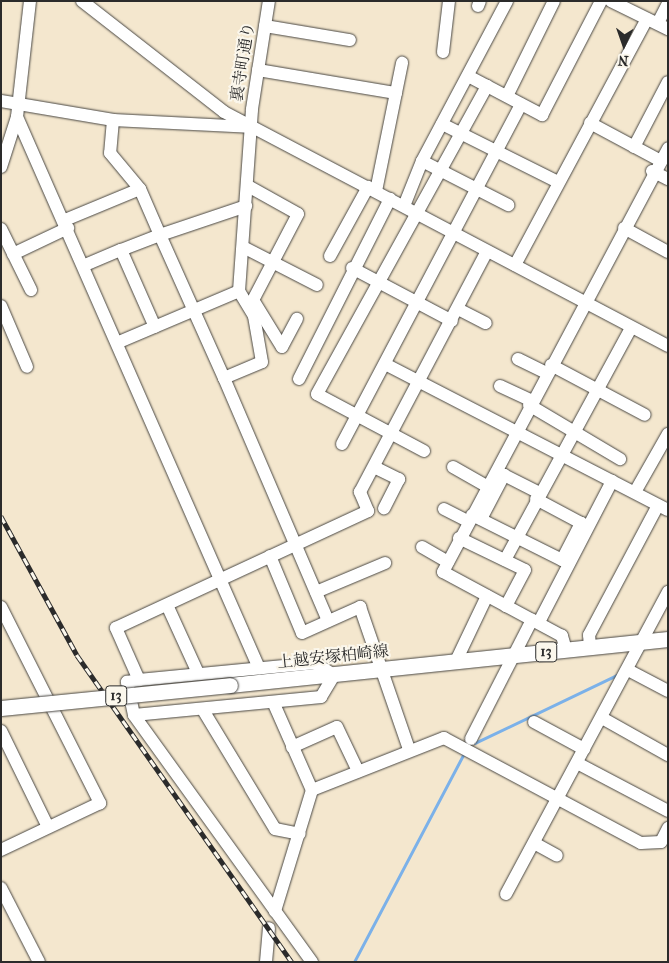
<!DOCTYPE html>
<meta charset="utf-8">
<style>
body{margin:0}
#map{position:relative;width:669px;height:963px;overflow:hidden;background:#f4e7ce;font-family:"IM FELL French Canon","Noto Serif JP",serif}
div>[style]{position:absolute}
.stream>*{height:2.5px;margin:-1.25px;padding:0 1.25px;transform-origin:1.25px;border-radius:1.25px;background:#7bb1e9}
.roads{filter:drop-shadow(0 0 1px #494743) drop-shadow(0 0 1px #494743)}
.minor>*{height:12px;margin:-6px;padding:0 6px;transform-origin:6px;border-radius:6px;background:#fff}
.major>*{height:15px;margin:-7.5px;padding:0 7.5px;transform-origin:7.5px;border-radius:7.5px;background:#fff}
.rail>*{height:4.5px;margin-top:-2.25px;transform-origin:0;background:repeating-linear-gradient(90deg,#fbf7ec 0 8px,#2b2b2b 0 16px);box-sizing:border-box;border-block:1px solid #2b2b2b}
.bridges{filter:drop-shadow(0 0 1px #494743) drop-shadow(0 0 1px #494743)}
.major-bridge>*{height:15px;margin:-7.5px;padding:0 7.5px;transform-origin:7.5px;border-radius:7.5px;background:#fff}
span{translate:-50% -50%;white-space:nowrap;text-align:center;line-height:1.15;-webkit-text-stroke:4px #fbf7ec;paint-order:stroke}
.shield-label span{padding:1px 4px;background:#fbf7ec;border:1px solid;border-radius:4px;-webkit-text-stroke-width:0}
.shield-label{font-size:15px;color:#2b2b2b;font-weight:700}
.street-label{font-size:16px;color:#2b2b2b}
.frame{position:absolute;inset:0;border:2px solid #2b2b2b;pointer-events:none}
.north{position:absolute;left:599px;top:20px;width:50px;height:50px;-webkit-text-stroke:4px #fbf7ec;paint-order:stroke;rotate:183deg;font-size:14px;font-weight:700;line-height:20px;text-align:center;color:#2b2b2b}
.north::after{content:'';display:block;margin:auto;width:18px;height:22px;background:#2b2b2b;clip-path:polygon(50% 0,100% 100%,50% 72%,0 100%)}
</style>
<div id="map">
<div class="stream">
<i style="left:475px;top:743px;width:160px;rotate:-25.6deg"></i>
<i style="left:354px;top:962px;width:236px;rotate:-62.2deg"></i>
</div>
<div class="roads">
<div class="minor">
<i style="left:30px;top:1px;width:117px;rotate:96.4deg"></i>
<i style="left:17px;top:117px;width:602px;rotate:66.29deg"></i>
<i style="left:82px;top:1px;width:180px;rotate:38deg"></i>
<i style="left:224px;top:112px;width:502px;rotate:27.79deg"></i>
<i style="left:611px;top:1px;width:64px;rotate:26.2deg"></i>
<i style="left:478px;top:6px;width:5px;rotate:-68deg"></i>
<i style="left:658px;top:23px;width:22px;rotate:-63deg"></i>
<i style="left:265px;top:26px;width:86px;rotate:9.4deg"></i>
<i style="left:443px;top:52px;width:51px;rotate:-83.3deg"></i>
<i style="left:258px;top:70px;width:140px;rotate:9.5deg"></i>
<i style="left:468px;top:76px;width:84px;rotate:27.8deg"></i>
<i style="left:542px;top:115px;width:128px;rotate:-62.6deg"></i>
<i style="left:507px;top:96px;width:106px;rotate:-63.7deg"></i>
<i style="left:1px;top:101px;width:114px;rotate:9.6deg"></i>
<i style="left:113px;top:120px;width:136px;rotate:2.9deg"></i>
<i style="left:113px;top:120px;width:33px;rotate:95deg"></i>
<i style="left:110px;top:153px;width:47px;rotate:50.2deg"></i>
<i style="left:590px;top:123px;width:81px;rotate:28.2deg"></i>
<i style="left:442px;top:124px;width:130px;rotate:26.6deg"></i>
<i style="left:634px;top:147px;width:73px;rotate:-62.4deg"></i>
<i style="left:422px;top:161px;width:97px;rotate:27.1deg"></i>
<i style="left:1px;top:167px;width:52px;rotate:-72.3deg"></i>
<i style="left:652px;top:171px;width:18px;rotate:27deg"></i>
<i style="left:248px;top:186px;width:57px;rotate:29.2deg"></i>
<i style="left:298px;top:214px;width:97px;rotate:117.6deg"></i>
<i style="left:253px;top:300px;width:55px;rotate:58.3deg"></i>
<i style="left:282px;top:347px;width:32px;rotate:-62deg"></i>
<i style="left:376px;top:191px;width:131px;rotate:-78.5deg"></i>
<i style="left:404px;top:206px;width:48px;rotate:-68.2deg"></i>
<i style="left:422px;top:161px;width:181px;rotate:-62deg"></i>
<i style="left:65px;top:220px;width:81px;rotate:-22.5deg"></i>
<i style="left:140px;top:189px;width:50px;rotate:66.5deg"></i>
<i style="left:160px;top:235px;width:91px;rotate:-18.6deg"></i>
<i style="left:624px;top:228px;width:50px;rotate:28.6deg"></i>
<i style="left:1px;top:229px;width:68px;rotate:63.8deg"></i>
<i style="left:243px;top:247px;width:83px;rotate:27.2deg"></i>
<i style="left:121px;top:250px;width:42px;rotate:-21deg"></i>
<i style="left:160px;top:235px;width:157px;rotate:65.9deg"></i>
<i style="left:224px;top:378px;width:41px;rotate:-22.8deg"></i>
<i style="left:262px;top:362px;width:47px;rotate:-99.9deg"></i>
<i style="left:254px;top:316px;width:29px;rotate:-121deg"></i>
<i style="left:239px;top:291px;width:182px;rotate:-85.9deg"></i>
<i style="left:252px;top:109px;width:109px;rotate:-81.1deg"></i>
<i style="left:13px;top:254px;width:61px;rotate:-25.3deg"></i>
<i style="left:330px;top:256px;width:79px;rotate:-61.2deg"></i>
<i style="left:85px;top:265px;width:39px;rotate:-23deg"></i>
<i style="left:121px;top:250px;width:84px;rotate:66.2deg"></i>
<i style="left:515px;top:265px;width:279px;rotate:-61.8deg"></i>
<i style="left:352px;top:268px;width:113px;rotate:27.9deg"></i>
<i style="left:1px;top:306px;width:66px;rotate:66.9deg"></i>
<i style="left:458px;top:309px;width:31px;rotate:27deg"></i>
<i style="left:119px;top:342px;width:130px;rotate:-23deg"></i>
<i style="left:518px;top:359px;width:32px;rotate:26deg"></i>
<i style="left:385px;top:364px;width:318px;rotate:27.3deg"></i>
<i style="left:551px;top:365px;width:106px;rotate:28deg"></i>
<i style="left:224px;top:378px;width:264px;rotate:66.8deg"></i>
<i style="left:299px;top:379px;width:202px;rotate:-63.2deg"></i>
<i style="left:500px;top:386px;width:35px;rotate:25deg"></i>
<i style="left:529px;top:405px;width:106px;rotate:30.7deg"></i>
<i style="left:342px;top:444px;width:384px;rotate:-62.2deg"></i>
<i style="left:424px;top:451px;width:121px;rotate:-152deg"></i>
<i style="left:317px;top:394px;width:352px;rotate:-61.1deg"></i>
<i style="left:374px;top:467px;width:28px;rotate:26deg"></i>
<i style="left:399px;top:479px;width:33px;rotate:117deg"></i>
<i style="left:453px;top:467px;width:40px;rotate:29.7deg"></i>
<i style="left:635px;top:492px;width:67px;rotate:-60.4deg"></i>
<i style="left:444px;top:509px;width:27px;rotate:27deg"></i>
<i style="left:472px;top:515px;width:101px;rotate:26.6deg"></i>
<i style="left:562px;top:560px;width:42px;rotate:-62.8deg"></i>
<i style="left:581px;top:523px;width:51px;rotate:-151.9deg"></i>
<i style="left:481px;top:519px;width:50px;rotate:-62.4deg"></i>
<i style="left:504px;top:475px;width:39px;rotate:27deg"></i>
<i style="left:459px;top:538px;width:73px;rotate:25.9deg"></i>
<i style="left:525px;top:570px;width:41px;rotate:117.8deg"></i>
<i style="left:422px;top:547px;width:30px;rotate:30deg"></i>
<i style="left:270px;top:556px;width:83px;rotate:67.4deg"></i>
<i style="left:302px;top:633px;width:64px;rotate:-24.1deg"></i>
<i style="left:360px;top:607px;width:150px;rotate:71deg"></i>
<i style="left:505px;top:560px;width:264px;rotate:-61.5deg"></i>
<i style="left:316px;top:592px;width:75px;rotate:-22.8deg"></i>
<i style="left:167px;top:605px;width:75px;rotate:65.5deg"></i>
<i style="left:1px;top:607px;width:220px;rotate:63.2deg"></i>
<i style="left:100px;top:803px;width:110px;rotate:154.6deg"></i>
<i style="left:539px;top:622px;width:159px;rotate:-62.6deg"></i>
<i style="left:590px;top:648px;width:13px;rotate:-94deg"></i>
<i style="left:589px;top:635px;width:147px;rotate:-62deg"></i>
<i style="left:566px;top:650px;width:15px;rotate:-106deg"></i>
<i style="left:562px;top:636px;width:135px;rotate:-151.7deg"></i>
<i style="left:443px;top:572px;width:480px;rotate:-62deg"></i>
<i style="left:456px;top:661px;width:72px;rotate:-64.5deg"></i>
<i style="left:628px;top:670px;width:45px;rotate:27.7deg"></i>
<i style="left:274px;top:704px;width:94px;rotate:66.2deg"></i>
<i style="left:312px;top:790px;width:127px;rotate:107deg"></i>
<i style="left:203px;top:710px;width:139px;rotate:58.8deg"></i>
<i style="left:275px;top:829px;width:25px;rotate:11deg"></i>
<i style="left:134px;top:715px;width:34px;rotate:-102deg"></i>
<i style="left:127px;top:682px;width:12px;rotate:-9deg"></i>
<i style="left:602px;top:718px;width:76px;rotate:29.3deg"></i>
<i style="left:534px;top:722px;width:57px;rotate:28.4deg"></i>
<i style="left:1px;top:731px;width:107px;rotate:63.9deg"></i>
<i style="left:471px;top:739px;width:134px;rotate:-62.9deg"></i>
<i style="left:292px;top:747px;width:49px;rotate:-24deg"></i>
<i style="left:337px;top:727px;width:49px;rotate:64.5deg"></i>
<i style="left:577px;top:763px;width:103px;rotate:27.8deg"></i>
<i style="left:312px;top:790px;width:142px;rotate:-21.5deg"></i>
<i style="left:444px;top:738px;width:223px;rotate:28.1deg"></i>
<i style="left:641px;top:843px;width:20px;rotate:-3deg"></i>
<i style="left:661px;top:842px;width:16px;rotate:-63deg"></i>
<i style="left:534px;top:843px;width:26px;rotate:29deg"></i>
<i style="left:1px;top:888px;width:83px;rotate:62.8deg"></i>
<i style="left:506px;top:894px;width:343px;rotate:-61.8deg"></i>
<i style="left:266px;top:962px;width:34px;rotate:-85deg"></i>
<i style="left:312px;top:962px;width:304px;rotate:-125.8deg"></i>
<i style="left:134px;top:715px;width:188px;rotate:-5.5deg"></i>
<i style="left:321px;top:697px;width:26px;rotate:-59deg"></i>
<i style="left:334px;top:675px;width:22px;rotate:-148deg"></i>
<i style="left:315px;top:663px;width:177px;rotate:174.5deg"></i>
<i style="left:139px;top:680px;width:57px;rotate:-113.9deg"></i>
<i style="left:116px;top:628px;width:278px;rotate:-24.9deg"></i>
<i style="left:368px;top:511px;width:21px;rotate:-113deg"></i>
<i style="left:360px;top:492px;width:272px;rotate:-62.2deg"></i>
</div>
<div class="major">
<i style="left:230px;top:685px;width:440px;rotate:-6deg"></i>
</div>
</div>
<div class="rail">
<i style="left:1px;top:516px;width:158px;rotate:61.3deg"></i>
<i style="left:77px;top:655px;width:375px;rotate:55deg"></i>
</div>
<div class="bridges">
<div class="major-bridge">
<i style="left:1px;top:708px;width:230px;rotate:-5.7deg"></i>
</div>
</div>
<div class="shield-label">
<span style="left:546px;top:652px">13</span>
<span style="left:116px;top:696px">13</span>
</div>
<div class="street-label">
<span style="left:243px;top:62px;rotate:-81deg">裏寺町通り</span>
<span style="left:333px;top:657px;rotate:-6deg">上越安塚柏崎線</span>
</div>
<div class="frame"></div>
<div class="north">N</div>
</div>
